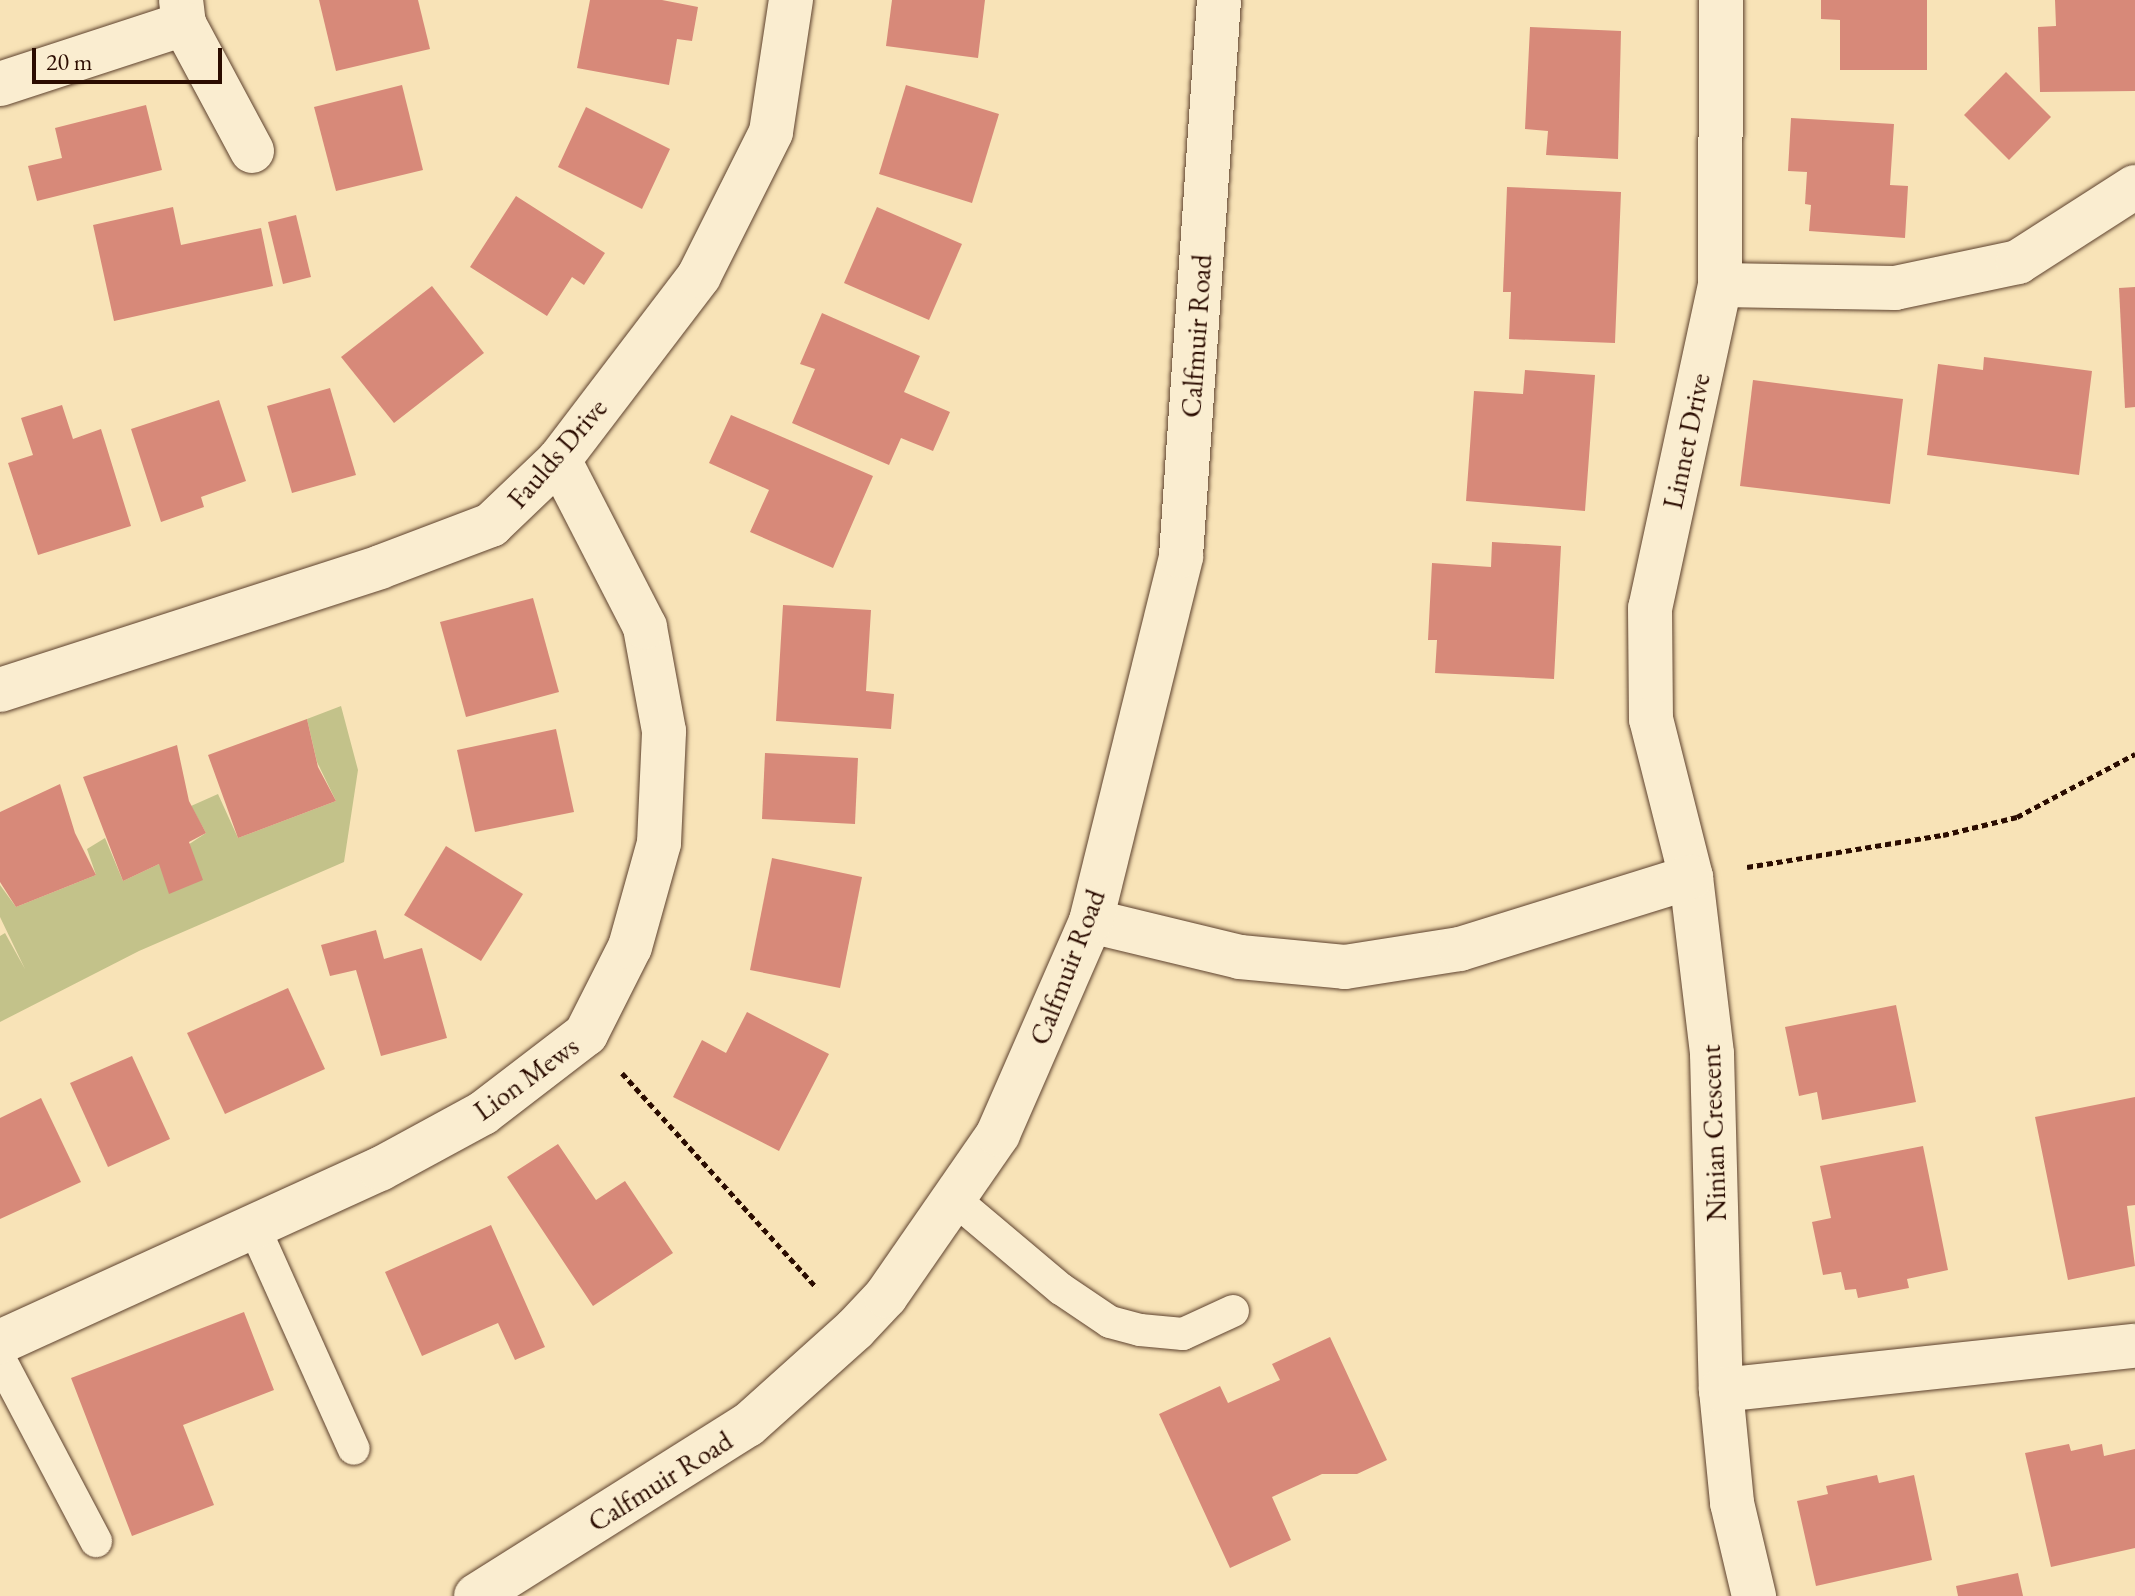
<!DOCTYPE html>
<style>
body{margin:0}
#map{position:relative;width:2135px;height:1596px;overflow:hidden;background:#f8e3b7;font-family:"EB Garamond",serif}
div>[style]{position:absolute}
.green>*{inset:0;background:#c3c28a}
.building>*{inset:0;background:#d78979}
.path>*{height:5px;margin-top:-2.5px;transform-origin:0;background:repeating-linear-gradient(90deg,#2b0c00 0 6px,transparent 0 10px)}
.roads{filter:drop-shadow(0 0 2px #5e422e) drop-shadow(0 0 2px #5e422e)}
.lane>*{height:32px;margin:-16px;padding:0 16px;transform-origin:16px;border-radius:16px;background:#faedd0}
.street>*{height:44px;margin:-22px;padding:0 22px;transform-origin:22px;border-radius:22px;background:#faedd0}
.secondary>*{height:44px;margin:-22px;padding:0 22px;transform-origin:22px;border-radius:22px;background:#faedd0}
span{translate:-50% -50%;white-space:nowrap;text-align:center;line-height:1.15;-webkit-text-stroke:6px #faedd0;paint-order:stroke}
.street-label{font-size:28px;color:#2b0c00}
.scale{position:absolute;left:32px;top:48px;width:190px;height:36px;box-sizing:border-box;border:4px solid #2b0c00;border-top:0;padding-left:10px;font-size:24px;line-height:28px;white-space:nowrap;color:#2b0c00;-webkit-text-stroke:6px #faedd0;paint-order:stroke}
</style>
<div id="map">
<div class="green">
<i style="clip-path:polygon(341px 706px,358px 770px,344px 862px,139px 951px,0 1022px,0 936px,5px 933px,25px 969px,0 917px,0 885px,16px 907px,96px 875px,87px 849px,105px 838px,123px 881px,159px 864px,206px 833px,191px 806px,218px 794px,238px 838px,336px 801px,317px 762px,307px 719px)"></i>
</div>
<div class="building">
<i style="clip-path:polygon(319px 0,418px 0,430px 49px,336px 71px)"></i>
<i style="clip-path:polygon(590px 0,662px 0,698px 7px,692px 41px,677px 39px,669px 85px,577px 68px)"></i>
<i style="clip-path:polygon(892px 0,985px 0,978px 58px,886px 46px)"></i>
<i style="clip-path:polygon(1821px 0,1927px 0,1927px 70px,1840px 70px,1840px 20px,1821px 19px)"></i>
<i style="clip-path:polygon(2055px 0,2135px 0,2135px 91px,2040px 92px,2038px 27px,2056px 26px)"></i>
<i style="clip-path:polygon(1530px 27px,1621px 31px,1618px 159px,1546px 155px,1548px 131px,1525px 129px)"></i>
<i style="clip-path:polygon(2006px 72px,2051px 117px,2009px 160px,1964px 115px)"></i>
<i style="clip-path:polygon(402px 85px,423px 170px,336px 191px,314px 107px)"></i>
<i style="clip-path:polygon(906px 85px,999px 114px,972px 203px,879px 174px)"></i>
<i style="clip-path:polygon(146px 105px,162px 170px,37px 201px,28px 166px,62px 158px,55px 128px)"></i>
<i style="clip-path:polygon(586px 107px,670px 149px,642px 209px,558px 167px)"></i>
<i style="clip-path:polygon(1791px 118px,1894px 124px,1890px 185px,1908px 186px,1905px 238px,1809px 231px,1811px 205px,1805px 204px,1807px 172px,1788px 171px)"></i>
<i style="clip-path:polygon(1507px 187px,1621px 192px,1615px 343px,1509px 339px,1511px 292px,1503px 292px)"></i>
<i style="clip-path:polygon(516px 196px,605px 253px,584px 285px,572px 277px,547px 316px,470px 267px)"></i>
<i style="clip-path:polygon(173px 207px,181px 245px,261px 228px,273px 286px,114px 321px,93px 225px)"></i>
<i style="clip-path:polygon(877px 207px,962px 244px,929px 320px,844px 283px)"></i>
<i style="clip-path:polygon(296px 215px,311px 277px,283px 284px,268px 222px)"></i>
<i style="clip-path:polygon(432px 286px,484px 353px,394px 423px,341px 357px)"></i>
<i style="clip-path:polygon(2135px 287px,2135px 407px,2125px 408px,2119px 288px)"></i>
<i style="clip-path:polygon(822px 313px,920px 356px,904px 392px,950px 412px,933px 451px,901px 438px,889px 465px,792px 423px,815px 369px,800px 364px)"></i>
<i style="clip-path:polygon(1984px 357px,2092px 371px,2079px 475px,1927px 455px,1938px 364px,1983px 370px)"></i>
<i style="clip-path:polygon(1525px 370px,1595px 375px,1585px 511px,1466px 501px,1474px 391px,1523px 394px)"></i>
<i style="clip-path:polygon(1753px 380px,1903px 399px,1890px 504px,1740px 486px)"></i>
<i style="clip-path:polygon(330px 388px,356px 475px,292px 493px,267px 406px)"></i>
<i style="clip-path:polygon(219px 400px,246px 481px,201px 497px,204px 507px,161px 522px,131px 429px)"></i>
<i style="clip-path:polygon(62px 405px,73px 439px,101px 429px,131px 526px,38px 555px,8px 463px,33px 455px,21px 418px)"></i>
<i style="clip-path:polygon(731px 415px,873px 476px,833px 568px,750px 532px,769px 490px,709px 463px)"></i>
<i style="clip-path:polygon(1492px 542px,1561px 546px,1554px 679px,1435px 673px,1437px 640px,1428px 640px,1432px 563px,1491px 567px)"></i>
<i style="clip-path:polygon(533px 598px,559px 692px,466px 717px,440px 622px)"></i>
<i style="clip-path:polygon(783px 605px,871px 610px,866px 691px,894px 694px,891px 729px,776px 721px)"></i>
<i style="clip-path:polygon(307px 719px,318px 767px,336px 801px,238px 838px,208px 755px)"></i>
<i style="clip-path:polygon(556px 729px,574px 812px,475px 832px,457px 750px)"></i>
<i style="clip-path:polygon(177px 745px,189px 801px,206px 833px,189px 842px,203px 880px,169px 894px,159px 864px,123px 881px,83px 777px)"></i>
<i style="clip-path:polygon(765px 753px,858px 758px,855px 824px,762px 819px)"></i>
<i style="clip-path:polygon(60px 784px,75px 833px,96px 875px,16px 907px,0 882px,0 812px)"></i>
<i style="clip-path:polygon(446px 846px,523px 894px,481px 961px,404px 915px)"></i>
<i style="clip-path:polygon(772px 858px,862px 877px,840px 988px,750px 970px)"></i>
<i style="clip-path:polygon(376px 930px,384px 959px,422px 948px,447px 1038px,381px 1056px,356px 970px,330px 976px,321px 945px)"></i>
<i style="clip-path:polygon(288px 988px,325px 1069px,225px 1114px,187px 1033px)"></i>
<i style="clip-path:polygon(1896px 1005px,1916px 1102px,1822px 1120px,1817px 1092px,1799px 1096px,1785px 1027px)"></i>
<i style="clip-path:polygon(747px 1012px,829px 1054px,779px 1151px,673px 1097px,702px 1040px,726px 1053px)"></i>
<i style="clip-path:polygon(132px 1056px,170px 1139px,108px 1167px,70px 1083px)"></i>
<i style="clip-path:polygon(2135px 1097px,2135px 1205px,2127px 1206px,2135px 1266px,2068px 1280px,2035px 1117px)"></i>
<i style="clip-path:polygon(41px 1098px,81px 1182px,0 1219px,0 1118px)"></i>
<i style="clip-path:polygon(558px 1144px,596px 1200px,625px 1181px,673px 1253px,593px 1306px,507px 1177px)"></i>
<i style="clip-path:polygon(1923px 1146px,1948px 1270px,1907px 1279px,1909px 1288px,1858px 1298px,1856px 1289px,1845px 1290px,1841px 1272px,1823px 1275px,1812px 1222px,1831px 1218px,1820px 1166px)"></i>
<i style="clip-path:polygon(491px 1225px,545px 1347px,515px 1360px,498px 1323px,422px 1356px,385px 1272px)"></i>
<i style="clip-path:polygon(244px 1312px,274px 1390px,183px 1425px,214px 1505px,132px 1536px,71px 1378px)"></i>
<i style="clip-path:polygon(1330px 1337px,1387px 1460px,1357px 1474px,1322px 1474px,1272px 1497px,1291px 1540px,1230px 1568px,1159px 1414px,1220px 1386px,1228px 1403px,1280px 1380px,1272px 1364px)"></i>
<i style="clip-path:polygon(2069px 1444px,2071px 1451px,2102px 1444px,2104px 1456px,2135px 1449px,2135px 1548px,2051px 1567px,2025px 1453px)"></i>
<i style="clip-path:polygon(1877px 1475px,1879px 1483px,1914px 1475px,1932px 1560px,1816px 1586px,1797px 1501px,1828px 1494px,1826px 1486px)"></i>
<i style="clip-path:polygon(2018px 1573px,2023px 1596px,1958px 1596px,1956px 1586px)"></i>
</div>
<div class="path">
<i style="left:1747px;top:867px;width:199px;rotate:-9.3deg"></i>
<i style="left:1943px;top:835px;width:76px;rotate:-13.7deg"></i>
<i style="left:2017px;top:817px;width:134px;rotate:-28.1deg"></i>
<i style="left:622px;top:1073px;width:290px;rotate:47.8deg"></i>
</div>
<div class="roads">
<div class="lane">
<i style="left:954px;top:1199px;width:140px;rotate:40.1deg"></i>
<i style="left:1061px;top:1289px;width:59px;rotate:34deg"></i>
<i style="left:1110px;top:1322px;width:31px;rotate:15deg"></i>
<i style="left:1140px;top:1330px;width:43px;rotate:5.3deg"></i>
<i style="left:1183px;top:1334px;width:55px;rotate:-24.7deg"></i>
<i style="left:254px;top:1227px;width:243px;rotate:65.8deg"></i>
<i style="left:0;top:1359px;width:206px;rotate:62.2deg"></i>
</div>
<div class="street">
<i style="left:181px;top:0;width:24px;rotate:83deg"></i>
<i style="left:184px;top:24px;width:144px;rotate:61.8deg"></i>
<i style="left:1721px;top:0;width:285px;rotate:90.2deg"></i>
<i style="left:1720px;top:285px;width:330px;rotate:102.2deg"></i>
<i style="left:1650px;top:608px;width:111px;rotate:89.5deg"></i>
<i style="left:1651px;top:719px;width:163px;rotate:75.8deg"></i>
<i style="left:1691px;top:877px;width:178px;rotate:83.2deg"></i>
<i style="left:1712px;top:1054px;width:336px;rotate:88.5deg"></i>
<i style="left:1721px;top:1390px;width:114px;rotate:84.4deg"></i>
<i style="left:1732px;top:1503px;width:96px;rotate:76.7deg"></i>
<i style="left:0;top:84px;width:194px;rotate:-18.1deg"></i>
<i style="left:1720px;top:285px;width:175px;rotate:1deg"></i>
<i style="left:1895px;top:288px;width:126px;rotate:-11.9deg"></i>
<i style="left:2018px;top:262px;width:139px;rotate:-32.7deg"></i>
<i style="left:0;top:690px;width:399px;rotate:-17.9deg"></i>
<i style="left:380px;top:567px;width:119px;rotate:-20.7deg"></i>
<i style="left:491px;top:525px;width:94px;rotate:-43.7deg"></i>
<i style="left:559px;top:460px;width:231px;rotate:-52.7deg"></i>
<i style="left:699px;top:276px;width:161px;rotate:-63.4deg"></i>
<i style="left:771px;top:132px;width:134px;rotate:-81.4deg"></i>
<i style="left:1091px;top:921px;width:153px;rotate:13.6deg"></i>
<i style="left:1240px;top:957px;width:105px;rotate:5.4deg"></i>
<i style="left:1345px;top:967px;width:116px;rotate:-8.9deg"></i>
<i style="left:1460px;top:949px;width:242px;rotate:-17.3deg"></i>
<i style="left:0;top:1342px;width:418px;rotate:-24.5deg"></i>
<i style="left:380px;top:1169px;width:117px;rotate:-28.5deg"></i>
<i style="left:483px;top:1113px;width:130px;rotate:-37.5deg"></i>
<i style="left:586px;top:1034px;width:97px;rotate:-63.2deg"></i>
<i style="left:630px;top:947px;width:108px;rotate:-74.4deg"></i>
<i style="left:659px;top:843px;width:112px;rotate:-87.4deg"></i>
<i style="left:664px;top:731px;width:106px;rotate:-100.4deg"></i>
<i style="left:645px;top:627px;width:188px;rotate:-117.2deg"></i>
<i style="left:1721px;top:1390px;width:416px;rotate:-6.1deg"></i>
</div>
<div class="secondary">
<i style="left:476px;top:1596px;width:321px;rotate:-32.2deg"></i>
<i style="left:748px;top:1425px;width:144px;rotate:-41.9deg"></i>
<i style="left:855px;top:1329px;width:45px;rotate:-46.8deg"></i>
<i style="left:886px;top:1296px;width:197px;rotate:-55.3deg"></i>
<i style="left:998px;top:1134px;width:232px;rotate:-66.4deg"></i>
<i style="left:1091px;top:921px;width:376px;rotate:-76.1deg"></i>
<i style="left:1181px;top:556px;width:557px;rotate:-86.09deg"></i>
</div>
</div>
<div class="street-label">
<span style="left:1196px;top:336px;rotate:-86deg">Calfmuir Road</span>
<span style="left:1686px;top:441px;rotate:-78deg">Linnet Drive</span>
<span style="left:557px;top:453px;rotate:-49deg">Faulds Drive</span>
<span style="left:1067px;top:967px;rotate:-69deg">Calfmuir Road</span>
<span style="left:526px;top:1078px;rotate:-36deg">Lion Mews</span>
<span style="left:1713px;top:1133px;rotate:-92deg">Ninian Crescent</span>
<span style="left:660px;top:1481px;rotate:-32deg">Calfmuir Road</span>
</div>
<div class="scale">20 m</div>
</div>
